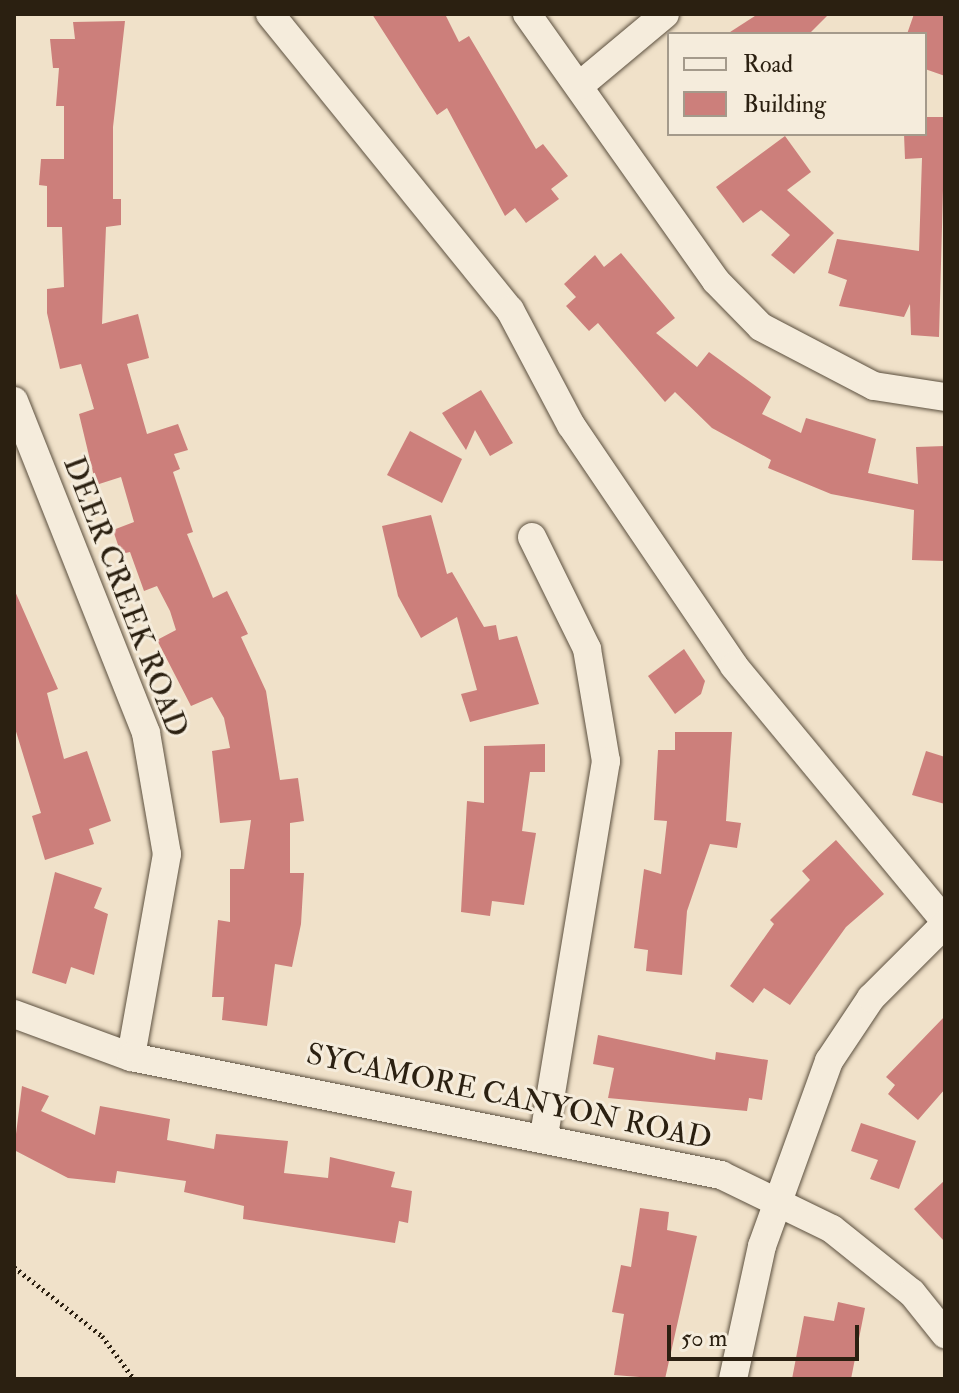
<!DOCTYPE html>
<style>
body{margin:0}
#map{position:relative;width:959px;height:1393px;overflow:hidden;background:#f0e1c9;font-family:"IM FELL Double Pica",serif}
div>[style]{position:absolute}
.building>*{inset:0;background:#cc7f7b}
.path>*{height:5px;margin-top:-2.5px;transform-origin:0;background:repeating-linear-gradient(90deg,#2b2011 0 2px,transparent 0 6px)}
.roads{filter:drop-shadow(0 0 2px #5c503f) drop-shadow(0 0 2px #5c503f)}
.minor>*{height:28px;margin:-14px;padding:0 14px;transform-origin:14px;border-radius:14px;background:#f5ecdc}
span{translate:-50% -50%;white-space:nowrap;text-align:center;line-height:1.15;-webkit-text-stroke:6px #f5ecdc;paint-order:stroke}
.street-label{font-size:30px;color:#2b2011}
.frame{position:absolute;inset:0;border:16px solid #2b2011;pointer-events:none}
.legend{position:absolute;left:667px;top:32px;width:260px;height:104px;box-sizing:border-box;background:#f5ecdc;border:2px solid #a49a8b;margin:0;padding:10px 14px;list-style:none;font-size:24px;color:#2b2011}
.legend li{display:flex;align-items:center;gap:16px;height:40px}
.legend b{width:40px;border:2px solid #a49a8b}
.scale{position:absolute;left:667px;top:1325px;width:192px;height:36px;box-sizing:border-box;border:4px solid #2b2011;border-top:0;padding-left:10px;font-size:24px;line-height:28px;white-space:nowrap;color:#2b2011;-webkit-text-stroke:6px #f5ecdc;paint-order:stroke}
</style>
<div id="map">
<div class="building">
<i style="clip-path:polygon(372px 14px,445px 14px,459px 42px,469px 36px,536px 149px,543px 144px,568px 176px,551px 189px,559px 199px,526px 223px,515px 208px,505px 216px,447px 108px,437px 115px)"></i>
<i style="clip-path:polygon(758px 14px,829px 14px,809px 34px,727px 34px)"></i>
<i style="clip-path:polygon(914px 14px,945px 14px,945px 76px,925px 69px,925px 34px,907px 34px)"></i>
<i style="clip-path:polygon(125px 21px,113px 127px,113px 199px,121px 199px,121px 225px,106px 227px,102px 324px,138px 314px,149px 358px,127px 364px,147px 434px,178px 424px,188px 450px,174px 454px,180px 469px,173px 472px,193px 532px,187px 534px,213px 598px,227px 591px,248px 634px,241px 637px,266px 691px,280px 780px,298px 778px,304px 821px,290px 823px,290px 873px,304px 873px,301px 924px,292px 967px,275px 964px,267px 1026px,222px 1020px,224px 997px,212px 997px,218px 920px,230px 922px,230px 869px,244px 869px,251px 820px,220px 823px,212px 751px,230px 748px,224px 718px,212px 697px,191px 706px,157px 640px,176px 630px,170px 611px,157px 586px,144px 591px,130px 552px,121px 554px,113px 530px,134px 522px,121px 477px,96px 485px,79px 414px,94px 409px,81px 364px,60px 369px,47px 313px,47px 289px,64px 287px,62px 227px,47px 227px,47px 186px,39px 185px,41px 159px,64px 159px,64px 106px,56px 106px,59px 68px,53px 68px,50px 39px,75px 39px,73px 22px)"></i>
<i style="clip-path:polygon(925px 117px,945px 117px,939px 337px,911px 335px,910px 304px,904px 317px,839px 306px,847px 280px,828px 273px,837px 239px,919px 251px,922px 158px,905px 159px,904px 134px,925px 134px)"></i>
<i style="clip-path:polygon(785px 136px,811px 172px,787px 190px,834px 233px,794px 274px,771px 255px,790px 235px,761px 210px,743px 223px,716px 187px)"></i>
<i style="clip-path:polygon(621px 253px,675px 318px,656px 333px,697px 367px,709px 352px,771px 397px,762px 414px,801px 433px,806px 418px,876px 439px,868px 473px,918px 484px,916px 447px,945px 446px,945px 561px,912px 560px,914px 510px,831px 494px,768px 468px,771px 460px,712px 428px,675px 392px,665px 402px,598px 323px,589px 331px,566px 306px,576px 297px,564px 284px,595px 255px,604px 267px)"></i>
<i style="clip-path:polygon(481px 390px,513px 443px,490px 456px,475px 430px,466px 450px,442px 413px)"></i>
<i style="clip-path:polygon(410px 431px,462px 459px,442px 503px,387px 475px)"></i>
<i style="clip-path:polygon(431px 515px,447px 574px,452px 572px,484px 627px,496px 625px,499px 640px,517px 636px,539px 704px,470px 722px,461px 694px,477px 690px,457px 617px,421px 638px,398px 596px,382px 526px)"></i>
<i style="clip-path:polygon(14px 589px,58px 689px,47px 693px,64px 759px,87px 751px,111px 821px,89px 829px,94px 844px,45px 860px,32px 816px,41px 813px,14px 725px)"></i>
<i style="clip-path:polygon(684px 649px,705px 681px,701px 694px,675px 714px,648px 676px)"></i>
<i style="clip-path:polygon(675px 732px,732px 732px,726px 821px,741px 823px,737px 848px,710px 844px,687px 911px,682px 975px,646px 971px,648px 950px,634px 948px,644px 869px,661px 874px,667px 821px,654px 820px,658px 750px,675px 750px)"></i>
<i style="clip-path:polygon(545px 744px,545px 772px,530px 772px,522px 831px,536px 833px,524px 905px,492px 901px,490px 916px,461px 912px,467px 801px,484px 803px,484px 746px)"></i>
<i style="clip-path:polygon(926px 751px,945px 757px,945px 804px,912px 795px)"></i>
<i style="clip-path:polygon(836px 840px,884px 894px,846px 927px,790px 1005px,764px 988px,753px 1003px,730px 986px,774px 924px,770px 920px,810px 880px,802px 871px)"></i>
<i style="clip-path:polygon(55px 872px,102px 888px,94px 908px,108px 914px,94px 975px,71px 967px,66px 984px,32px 973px)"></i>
<i style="clip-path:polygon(945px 1016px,945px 1089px,918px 1120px,888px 1094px,895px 1085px,886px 1077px)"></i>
<i style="clip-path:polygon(598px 1035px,715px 1060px,716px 1052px,768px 1060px,762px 1100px,749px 1098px,747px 1111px,608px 1098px,614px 1068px,593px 1064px)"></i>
<i style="clip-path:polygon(22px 1086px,49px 1096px,41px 1111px,95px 1135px,100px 1106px,170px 1119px,167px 1140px,214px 1149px,216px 1134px,288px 1141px,284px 1173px,328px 1178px,330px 1157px,395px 1172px,391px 1187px,412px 1191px,408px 1223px,399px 1221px,395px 1243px,243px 1219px,244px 1206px,184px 1192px,186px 1181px,117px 1171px,115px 1183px,68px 1178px,14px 1150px)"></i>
<i style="clip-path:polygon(861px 1123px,916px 1141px,899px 1189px,870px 1179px,878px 1160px,851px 1151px)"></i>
<i style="clip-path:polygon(945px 1180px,945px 1242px,914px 1209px)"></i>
<i style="clip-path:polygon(640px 1208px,669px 1212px,667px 1230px,697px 1236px,665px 1379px,614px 1375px,624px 1314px,612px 1312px,621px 1265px,631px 1267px)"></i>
<i style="clip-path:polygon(838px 1302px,865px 1308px,851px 1379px,792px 1379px,804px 1316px,834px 1321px)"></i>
</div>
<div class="path">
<i style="left:14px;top:1267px;width:112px;rotate:38.1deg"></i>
<i style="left:102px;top:1336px;width:54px;rotate:53.3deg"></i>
</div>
<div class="roads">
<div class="minor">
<i style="left:270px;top:14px;width:381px;rotate:51deg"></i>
<i style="left:510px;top:310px;width:130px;rotate:62.1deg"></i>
<i style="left:571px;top:425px;width:291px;rotate:55.9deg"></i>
<i style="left:734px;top:666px;width:331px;rotate:50.4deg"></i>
<i style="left:527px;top:14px;width:327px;rotate:54.7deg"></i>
<i style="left:716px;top:281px;width:64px;rotate:45.6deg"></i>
<i style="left:761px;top:327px;width:127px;rotate:27.6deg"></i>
<i style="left:874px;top:386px;width:72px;rotate:8.8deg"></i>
<i style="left:579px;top:86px;width:112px;rotate:-39.9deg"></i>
<i style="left:14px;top:401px;width:357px;rotate:68.3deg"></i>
<i style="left:146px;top:733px;width:123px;rotate:80.2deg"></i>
<i style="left:167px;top:854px;width:206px;rotate:100.1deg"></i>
<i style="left:532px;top:537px;width:125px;rotate:63.8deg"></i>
<i style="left:587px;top:649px;width:114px;rotate:80.4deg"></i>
<i style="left:606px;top:761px;width:379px;rotate:99.4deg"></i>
<i style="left:14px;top:1014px;width:125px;rotate:20.2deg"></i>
<i style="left:131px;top:1057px;width:602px;rotate:11.31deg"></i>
<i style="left:721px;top:1175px;width:123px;rotate:25.9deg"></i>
<i style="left:832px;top:1229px;width:102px;rotate:38.7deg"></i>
<i style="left:912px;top:1293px;width:53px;rotate:51.2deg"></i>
<i style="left:733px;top:1379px;width:136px;rotate:-77.7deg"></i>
<i style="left:762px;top:1246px;width:197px;rotate:-70.1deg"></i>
<i style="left:829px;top:1061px;width:76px;rotate:-56.3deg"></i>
<i style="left:871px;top:998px;width:105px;rotate:-45deg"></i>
</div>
</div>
<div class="street-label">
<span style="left:125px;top:597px;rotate:69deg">DEER CREEK ROAD</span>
<span style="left:509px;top:1097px;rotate:12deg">SYCAMORE CANYON ROAD</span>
</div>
<div class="frame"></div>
<ul class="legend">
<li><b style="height:10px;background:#f5ecdc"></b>Road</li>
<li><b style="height:22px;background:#cc7f7b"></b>Building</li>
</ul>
<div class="scale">50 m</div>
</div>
